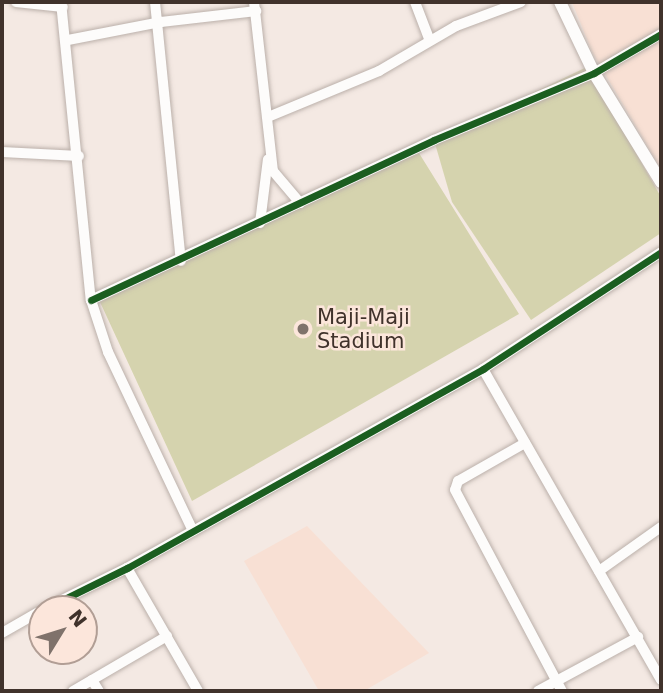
<!DOCTYPE html>
<style>
body{margin:0}
#map{position:relative;width:663px;height:693px;overflow:hidden;background:#f4e9e3;font-family:"DejaVu Sans",sans-serif}
div>[style]{position:absolute}
.built>*{inset:0;background:#f8e0d4}
.green>*{inset:0;background:#d5d3ae}
.roads{filter:drop-shadow(0 0 2px #bbb0aa) drop-shadow(0 0 2px #bbb0aa)}
.minor>*{height:10px;margin:-5px;padding:0 5px;transform-origin:5px;border-radius:5px;background:#fdfcfb}
.tertiary>*{height:12px;margin:-6px;padding:0 6px;transform-origin:6px;border-radius:6px;background:#fdfcfb}
.cycleway>*{height:7px;margin:-3.5px;padding:0 3.5px;transform-origin:3.5px;border-radius:3.5px;background:#1b5e20}
.dots>*{width:19px;height:19px;translate:-50% -50%;box-sizing:border-box;border:4px solid #fce6db;border-radius:50%}
span{translate:-50% -50%;white-space:nowrap;text-align:center;line-height:1.15;-webkit-text-stroke:5px #fce6db;paint-order:stroke}
.poi-label{font-size:21px;color:#40322b}
.left{translate:0 -50%;text-align:left}
.frame{position:absolute;inset:0;border:4px solid #40322b;pointer-events:none}
.north{position:absolute;left:28px;top:595px;width:70px;height:70px;box-sizing:border-box;background:#fce6db;border:2px solid #b19e95;border-radius:50%;rotate:52deg;font-size:19px;font-weight:700;line-height:28px;text-align:center;color:#40322b}
.north::after{content:'';display:block;margin:auto;width:24px;height:32px;background:#7f726b;clip-path:polygon(50% 0,100% 100%,50% 72%,0 100%)}
</style>
<div id="map">
<div class="built">
<i style="clip-path:polygon(572px 2px,661px 2px,661px 169px,592px 52px)"></i>
<i style="clip-path:polygon(307px 526px,429px 653px,364px 691px,319px 691px,244px 561px)"></i>
</div>
<div class="green">
<i style="clip-path:polygon(587px 67px,661px 197px,661px 233px,531px 320px,452px 202px,434px 140px)"></i>
<i style="clip-path:polygon(414px 145px,519px 314px,192px 501px,100px 302px,336px 188px)"></i>
</div>
<div class="roads">
<div class="minor">
<i style="left:16px;top:2px;width:47px;rotate:6.1deg"></i>
<i style="left:61px;top:2px;width:300px;rotate:84.3deg"></i>
<i style="left:91px;top:300px;width:55px;rotate:71.9deg"></i>
<i style="left:108px;top:352px;width:198px;rotate:64.6deg"></i>
<i style="left:155px;top:2px;width:260px;rotate:84.3deg"></i>
<i style="left:254px;top:2px;width:170px;rotate:83.6deg"></i>
<i style="left:273px;top:171px;width:42px;rotate:49.8deg"></i>
<i style="left:415px;top:2px;width:40px;rotate:69deg"></i>
<i style="left:68px;top:40px;width:95px;rotate:-11deg"></i>
<i style="left:161px;top:22px;width:96px;rotate:-6.6deg"></i>
<i style="left:268px;top:117px;width:120px;rotate:-22.5deg"></i>
<i style="left:379px;top:71px;width:89px;rotate:-30.3deg"></i>
<i style="left:456px;top:26px;width:69px;rotate:-20.3deg"></i>
<i style="left:2px;top:152px;width:77px;rotate:3deg"></i>
<i style="left:260px;top:223px;width:64px;rotate:-82.9deg"></i>
<i style="left:91px;top:300px;width:378px;rotate:-25deg"></i>
<i style="left:434px;top:140px;width:173px;rotate:-22.7deg"></i>
<i style="left:594px;top:73px;width:78px;rotate:-30.2deg"></i>
<i style="left:483px;top:369px;width:358px;rotate:60.2deg"></i>
<i style="left:525px;top:443px;width:77px;rotate:150.4deg"></i>
<i style="left:458px;top:481px;width:9px;rotate:108deg"></i>
<i style="left:455px;top:490px;width:228px;rotate:62deg"></i>
<i style="left:127px;top:568px;width:142px;rotate:60deg"></i>
<i style="left:599px;top:571px;width:76px;rotate:-35.4deg"></i>
<i style="left:44px;top:609px;width:93px;rotate:-26.3deg"></i>
<i style="left:127px;top:568px;width:408px;rotate:-29.2deg"></i>
<i style="left:483px;top:369px;width:213px;rotate:-33.3deg"></i>
<i style="left:2px;top:633px;width:46px;rotate:-29.9deg"></i>
<i style="left:92px;top:680px;width:13px;rotate:58deg"></i>
<i style="left:73px;top:691px;width:109px;rotate:-30.3deg"></i>
<i style="left:538px;top:691px;width:114px;rotate:-28.4deg"></i>
</div>
<div class="tertiary">
<i style="left:560px;top:2px;width:79px;rotate:64.4deg"></i>
<i style="left:594px;top:73px;width:128px;rotate:58.4deg"></i>
</div>
</div>
<div class="cycleway">
<i style="left:91px;top:300px;width:378px;rotate:-25deg"></i>
<i style="left:434px;top:140px;width:173px;rotate:-22.7deg"></i>
<i style="left:594px;top:73px;width:78px;rotate:-30.2deg"></i>
<i style="left:44px;top:609px;width:93px;rotate:-26.3deg"></i>
<i style="left:127px;top:568px;width:408px;rotate:-29.2deg"></i>
<i style="left:483px;top:369px;width:213px;rotate:-33.3deg"></i>
</div>
<div class="dots">
<i style="left:303px;top:329px;background:#7f726b"></i>
</div>
<div class="poi-label">
<span class="left" style="left:317px;top:329px">Maji-Maji<br>Stadium</span>
</div>
<div class="frame"></div>
<div class="north">N</div>
</div>
